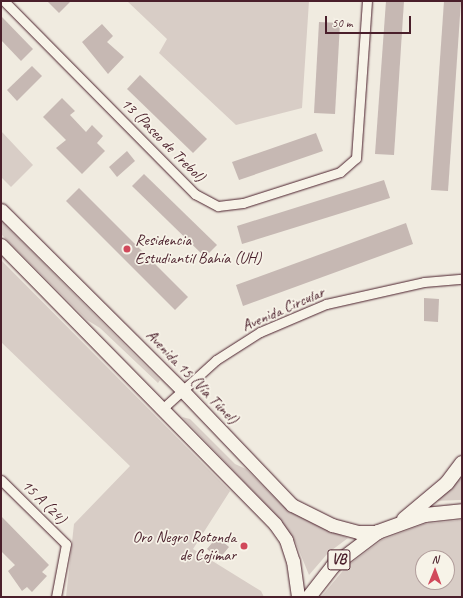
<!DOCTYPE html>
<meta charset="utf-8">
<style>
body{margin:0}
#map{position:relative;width:463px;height:598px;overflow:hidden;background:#f0ebe0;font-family:Caveat,sans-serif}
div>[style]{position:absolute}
.green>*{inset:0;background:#d8cdc6}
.building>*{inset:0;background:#c6b8b3}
.roads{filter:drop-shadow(0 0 1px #4a1f2b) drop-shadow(0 0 1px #4a1f2b)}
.minor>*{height:9px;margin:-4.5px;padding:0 4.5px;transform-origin:4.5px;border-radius:4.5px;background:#f7f3e8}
.secondary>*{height:13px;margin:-6.5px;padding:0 6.5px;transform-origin:6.5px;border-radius:6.5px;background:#f7f3e8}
.primary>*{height:14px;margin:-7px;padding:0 7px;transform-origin:7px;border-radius:7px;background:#f7f3e8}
.dots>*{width:11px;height:11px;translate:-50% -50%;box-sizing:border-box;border:2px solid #f7f3e8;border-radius:50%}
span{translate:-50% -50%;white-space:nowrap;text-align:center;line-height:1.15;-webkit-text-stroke:3.5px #f7f3e8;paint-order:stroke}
.shield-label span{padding:1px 3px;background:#f7f3e8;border:1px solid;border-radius:3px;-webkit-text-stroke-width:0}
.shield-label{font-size:15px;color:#4a1f2b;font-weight:700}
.street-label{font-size:16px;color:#4a1f2b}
.poi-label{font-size:16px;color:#4a1f2b}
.left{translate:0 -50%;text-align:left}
.right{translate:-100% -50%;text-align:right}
.frame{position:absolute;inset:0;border:2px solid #4a1f2b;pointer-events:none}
.north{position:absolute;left:415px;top:550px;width:40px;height:40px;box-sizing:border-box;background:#f7f3e8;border:1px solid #b29e9c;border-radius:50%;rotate:1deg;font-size:11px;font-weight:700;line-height:16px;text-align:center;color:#4a1f2b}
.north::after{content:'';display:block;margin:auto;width:14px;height:18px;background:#d1495b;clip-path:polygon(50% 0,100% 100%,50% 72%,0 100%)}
.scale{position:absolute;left:325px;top:16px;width:86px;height:18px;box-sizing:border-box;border:2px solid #4a1f2b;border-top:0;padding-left:5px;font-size:12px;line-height:14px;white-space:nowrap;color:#4a1f2b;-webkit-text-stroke:3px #f7f3e8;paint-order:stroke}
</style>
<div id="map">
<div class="green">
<i style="clip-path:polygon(127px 1px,309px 1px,302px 108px,236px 125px,159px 53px,167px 39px)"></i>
<i style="clip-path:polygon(1px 131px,33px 165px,11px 187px,1px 177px)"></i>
<i style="clip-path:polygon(1px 221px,160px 380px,158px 383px,100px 328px,87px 320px,1px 234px)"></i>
<i style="clip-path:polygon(1px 260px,230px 491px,193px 549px,261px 591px,264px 597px,66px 597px,74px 524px,130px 466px,1px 342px)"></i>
<i style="clip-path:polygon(182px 417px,190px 419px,235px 464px,246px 469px,282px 505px,321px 527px,348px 538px,328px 553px,309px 575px,296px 543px,280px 519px)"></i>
<i style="clip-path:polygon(462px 477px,462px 500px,431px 501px,449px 489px)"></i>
<i style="clip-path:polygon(evenodd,462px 520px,462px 597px,321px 597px,346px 567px,382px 540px,424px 524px,462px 520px,423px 558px,447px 558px,447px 582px,423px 582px,423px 558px)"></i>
</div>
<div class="building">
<i style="clip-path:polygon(47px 1px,71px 1px,59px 13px)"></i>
<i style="clip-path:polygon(386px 1px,404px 1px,394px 155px,375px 154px)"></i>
<i style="clip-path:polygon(444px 1px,461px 1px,448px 191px,431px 190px)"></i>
<i style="clip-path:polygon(1px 16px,33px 49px,21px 61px,1px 40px)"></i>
<i style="clip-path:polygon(319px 22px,340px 23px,335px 114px,314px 113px)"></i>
<i style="clip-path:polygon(102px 24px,113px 36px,107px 42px,124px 57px,108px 74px,82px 42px)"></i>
<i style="clip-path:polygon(32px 66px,42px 76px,17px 101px,7px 90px)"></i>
<i style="clip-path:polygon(140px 75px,207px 139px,193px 153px,127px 89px)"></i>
<i style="clip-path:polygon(62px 98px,75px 111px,70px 115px,86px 132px,92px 125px,103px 136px,97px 143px,105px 151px,82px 174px,56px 148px,66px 140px,43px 117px)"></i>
<i style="clip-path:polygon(316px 133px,323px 151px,239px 180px,232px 162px)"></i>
<i style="clip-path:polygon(127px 151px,135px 161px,117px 177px,109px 167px)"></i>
<i style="clip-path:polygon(144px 174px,217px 245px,205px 257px,132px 186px)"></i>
<i style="clip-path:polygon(384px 180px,390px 198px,242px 244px,237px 226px)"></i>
<i style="clip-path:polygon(79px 188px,188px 297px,175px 310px,66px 201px)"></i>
<i style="clip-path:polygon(406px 223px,413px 244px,243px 306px,236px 285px)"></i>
<i style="clip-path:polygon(424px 298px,439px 299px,438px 322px,424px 321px)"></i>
<i style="clip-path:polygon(1px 516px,49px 565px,42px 572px,47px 576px,32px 592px,27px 587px,22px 591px,8px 571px,15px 565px,1px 551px)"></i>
<i style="clip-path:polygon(217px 537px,229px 547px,219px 559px,207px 549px)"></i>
</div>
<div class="roads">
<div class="minor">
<i style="left:4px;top:1px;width:272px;rotate:45.3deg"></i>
<i style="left:195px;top:194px;width:26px;rotate:28deg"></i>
<i style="left:218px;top:206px;width:25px;rotate:-7deg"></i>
<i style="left:243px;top:203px;width:102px;rotate:-17.7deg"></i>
<i style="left:340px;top:172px;width:21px;rotate:-41deg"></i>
<i style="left:356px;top:158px;width:157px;rotate:-86deg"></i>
<i style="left:162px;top:409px;width:73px;rotate:-42.2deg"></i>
<i style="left:216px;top:360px;width:52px;rotate:-32.5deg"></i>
<i style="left:260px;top:332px;width:72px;rotate:-23deg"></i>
<i style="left:326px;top:304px;width:100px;rotate:-12.7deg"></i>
<i style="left:424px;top:282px;width:38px;rotate:-5deg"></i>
<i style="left:1px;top:480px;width:91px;rotate:44.6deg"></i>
<i style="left:66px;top:544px;width:54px;rotate:100.7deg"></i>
</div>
<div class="secondary">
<i style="left:1px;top:210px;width:255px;rotate:44.8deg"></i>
<i style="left:182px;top:390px;width:159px;rotate:46.3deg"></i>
<i style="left:292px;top:505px;width:45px;rotate:26.6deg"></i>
<i style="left:332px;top:525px;width:27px;rotate:15deg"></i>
<i style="left:358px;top:532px;width:20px"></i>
<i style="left:1px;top:245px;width:391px;rotate:45.5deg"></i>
<i style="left:275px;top:524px;width:19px;rotate:55deg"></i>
<i style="left:286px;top:540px;width:22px;rotate:72deg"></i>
<i style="left:293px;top:561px;width:36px;rotate:82deg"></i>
</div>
<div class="primary">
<i style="left:404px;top:519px;width:56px;rotate:-39.9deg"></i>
<i style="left:447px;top:483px;width:25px;rotate:-53deg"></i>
<i style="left:309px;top:597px;width:39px;rotate:-52deg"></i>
<i style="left:333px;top:566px;width:56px;rotate:-37.1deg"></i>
<i style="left:378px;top:532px;width:50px;rotate:-19.9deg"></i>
<i style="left:425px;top:515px;width:37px;rotate:-6deg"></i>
</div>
</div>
<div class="dots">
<i style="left:127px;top:249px;background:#d1495b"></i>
<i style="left:244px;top:546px;background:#d1495b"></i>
</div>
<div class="shield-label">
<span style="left:339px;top:560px">VB</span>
</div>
<div class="street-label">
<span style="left:163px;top:140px;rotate:45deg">13 (Paseo de Trebol)</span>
<span style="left:283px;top:309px;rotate:-24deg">Avenida Circular</span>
<span style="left:192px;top:377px;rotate:46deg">Avenida 15 (Vía Túnel)</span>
<span style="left:44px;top:502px;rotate:45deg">15 A (24)</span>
</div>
<div class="poi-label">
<span class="left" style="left:135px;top:249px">Residencia<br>Estudiantil Bahía (UH)</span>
<span class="right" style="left:236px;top:546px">Oro Negro Rotonda<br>de Cojímar</span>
</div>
<div class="frame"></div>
<div class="north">N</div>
<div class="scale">50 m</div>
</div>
